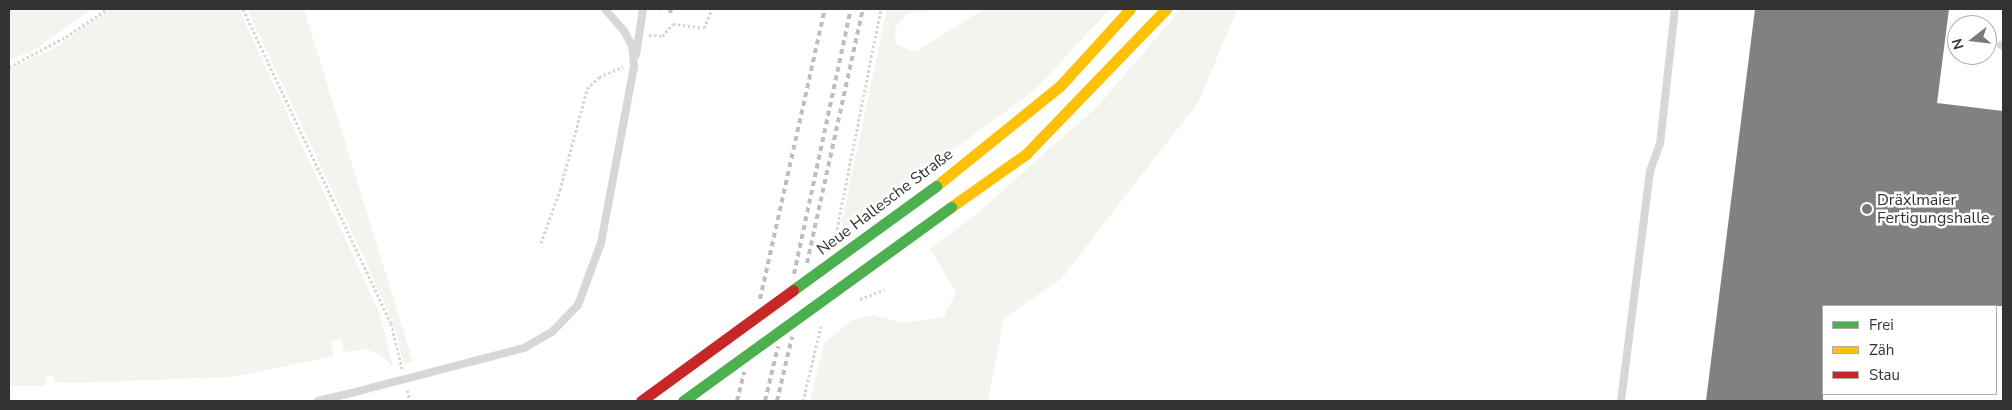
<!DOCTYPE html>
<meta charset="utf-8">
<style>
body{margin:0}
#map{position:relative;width:2012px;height:410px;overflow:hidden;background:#fff;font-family:"Nunito Sans",sans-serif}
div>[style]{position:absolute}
.green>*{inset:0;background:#f1f5ed}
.building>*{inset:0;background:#818181}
.path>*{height:3px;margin-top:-1.5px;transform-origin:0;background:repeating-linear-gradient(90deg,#d6d6d6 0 2.5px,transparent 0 5px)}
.lane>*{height:8px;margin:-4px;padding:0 4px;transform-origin:4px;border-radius:4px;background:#d7d7d7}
.slow>*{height:11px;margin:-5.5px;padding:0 5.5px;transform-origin:5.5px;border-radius:5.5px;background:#ffc107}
.rail>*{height:4px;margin-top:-2px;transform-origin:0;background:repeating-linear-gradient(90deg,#bebebe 0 5px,transparent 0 9px)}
.lane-bridge>*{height:8px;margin:-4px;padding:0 4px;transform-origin:4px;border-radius:4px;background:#d7d7d7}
.fast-bridge>*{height:11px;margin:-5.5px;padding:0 5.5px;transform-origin:5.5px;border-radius:5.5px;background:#4caf50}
.jam-bridge>*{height:11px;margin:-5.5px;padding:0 5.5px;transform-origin:5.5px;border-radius:5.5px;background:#c62828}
.dots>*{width:14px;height:14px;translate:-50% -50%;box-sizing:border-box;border:2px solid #fff;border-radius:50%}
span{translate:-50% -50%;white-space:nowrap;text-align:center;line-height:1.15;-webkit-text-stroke:5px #fff;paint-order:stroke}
.poi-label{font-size:16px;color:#333}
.left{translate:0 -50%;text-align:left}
.street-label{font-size:16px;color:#333}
.frame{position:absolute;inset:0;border:10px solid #333;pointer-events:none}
.legend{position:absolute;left:1822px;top:305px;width:175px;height:90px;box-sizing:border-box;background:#fff;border:1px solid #adadad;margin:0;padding:6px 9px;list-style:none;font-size:15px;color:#333}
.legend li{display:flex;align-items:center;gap:10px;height:25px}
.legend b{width:25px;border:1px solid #adadad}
.north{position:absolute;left:1947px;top:15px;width:50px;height:50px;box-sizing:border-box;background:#fff;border:1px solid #adadad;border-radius:50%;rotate:254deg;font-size:14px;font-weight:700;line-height:20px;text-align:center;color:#333}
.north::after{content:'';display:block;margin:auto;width:18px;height:22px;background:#7a7a7a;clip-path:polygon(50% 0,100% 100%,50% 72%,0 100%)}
</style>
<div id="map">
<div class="green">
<i style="clip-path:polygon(9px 9px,92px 9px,34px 50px,9px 60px)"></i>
<i style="clip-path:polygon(110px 9px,239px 9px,379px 312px,393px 367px,381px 355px,365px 349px,344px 352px,341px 339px,331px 341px,334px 356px,232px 377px,72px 383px,53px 382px,54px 376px,47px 376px,45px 386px,9px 386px,9px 69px,53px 49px)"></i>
<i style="clip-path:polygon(247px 9px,304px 9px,413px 362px,404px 364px,394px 325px,365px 260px)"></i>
<i style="clip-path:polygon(887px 9px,949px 9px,908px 13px,895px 28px,896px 44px,915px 52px,984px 9px,1110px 9px,1034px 91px,844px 229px,842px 220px)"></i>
<i style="clip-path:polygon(1181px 9px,1237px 9px,1199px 101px,1061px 279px,1004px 318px,988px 401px,810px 401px,824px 343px,852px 320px,874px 315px,902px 323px,944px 317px,956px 292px,930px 249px,974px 216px,1098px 106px)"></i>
</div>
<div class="building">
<i style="clip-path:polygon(1755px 9px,1949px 9px,1937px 103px,2003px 111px,2003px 306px,1823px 306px,1823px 401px,1706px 401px)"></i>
</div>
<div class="path">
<i style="left:243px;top:9px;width:347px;rotate:64.8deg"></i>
<i style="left:391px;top:323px;width:47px;rotate:76.6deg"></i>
<i style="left:649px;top:35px;width:13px;rotate:4deg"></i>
<i style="left:662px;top:36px;width:16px;rotate:-47deg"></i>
<i style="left:673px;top:24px;width:31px;rotate:7deg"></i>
<i style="left:704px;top:28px;width:21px;rotate:-67deg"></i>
<i style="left:9px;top:67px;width:64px;rotate:-27.8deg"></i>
<i style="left:66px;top:37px;width:50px;rotate:-34.3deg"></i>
<i style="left:836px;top:234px;width:229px;rotate:-78.7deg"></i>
<i style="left:541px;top:243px;width:56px;rotate:-70.3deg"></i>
<i style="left:560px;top:190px;width:105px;rotate:-75deg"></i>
<i style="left:587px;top:89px;width:17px;rotate:-45deg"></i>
<i style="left:599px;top:77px;width:26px;rotate:-23deg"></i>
<i style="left:860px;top:299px;width:26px;rotate:-21deg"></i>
<i style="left:407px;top:390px;width:11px;rotate:75deg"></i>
<i style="left:803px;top:401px;width:77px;rotate:-76.5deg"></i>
</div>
<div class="lane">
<i style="left:2001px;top:45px;width:2px;rotate:27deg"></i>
<i style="left:636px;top:55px;width:47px;rotate:-81.3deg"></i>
<i style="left:505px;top:353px;width:20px;rotate:-15deg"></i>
<i style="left:524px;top:348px;width:32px;rotate:-30deg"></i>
<i style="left:552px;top:332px;width:37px;rotate:-46deg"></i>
<i style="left:578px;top:305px;width:66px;rotate:-69.6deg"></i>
<i style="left:601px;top:243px;width:179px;rotate:-79.4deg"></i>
<i style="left:634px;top:67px;width:21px;rotate:-95deg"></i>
<i style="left:632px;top:46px;width:17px;rotate:-118deg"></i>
<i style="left:624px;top:31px;width:29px;rotate:-131deg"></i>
<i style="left:318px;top:401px;width:42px;rotate:-13.7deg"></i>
<i style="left:1621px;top:401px;width:232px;rotate:-82.8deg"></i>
<i style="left:1650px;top:171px;width:29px;rotate:-70deg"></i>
<i style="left:1660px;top:144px;width:136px;rotate:-83.7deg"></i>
</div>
<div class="slow">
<i style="left:936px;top:186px;width:159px;rotate:-38.9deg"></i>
<i style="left:1060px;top:86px;width:104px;rotate:-47.7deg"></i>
<i style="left:951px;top:207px;width:92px;rotate:-35.2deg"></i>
<i style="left:1026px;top:154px;width:202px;rotate:-46deg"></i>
</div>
<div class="rail">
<i style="left:658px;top:10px;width:1px;rotate:-45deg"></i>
<i style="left:670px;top:13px;width:4px;rotate:-76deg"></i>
<i style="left:807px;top:263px;width:260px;rotate:-77.6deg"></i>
<i style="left:794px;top:274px;width:271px;rotate:-77.9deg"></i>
<i style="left:760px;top:299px;width:297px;rotate:-77.4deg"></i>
<i style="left:737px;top:401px;width:30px;rotate:-76deg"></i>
<i style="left:765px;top:401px;width:56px;rotate:-76.5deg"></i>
<i style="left:777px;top:401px;width:66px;rotate:-76.8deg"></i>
</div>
<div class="lane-bridge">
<i style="left:359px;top:391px;width:151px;rotate:-14.6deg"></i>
</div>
<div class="fast-bridge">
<i style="left:793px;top:290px;width:177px;rotate:-36deg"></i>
<i style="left:683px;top:401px;width:331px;rotate:-35.9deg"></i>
</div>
<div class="jam-bridge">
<i style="left:641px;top:401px;width:188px;rotate:-36.1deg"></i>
</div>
<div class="dots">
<i style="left:1867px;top:209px;background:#7a7a7a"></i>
</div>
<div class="poi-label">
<span class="left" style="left:1877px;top:209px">Dräxlmaier<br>Fertigungshalle</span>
</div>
<div class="street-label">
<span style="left:885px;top:202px;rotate:-37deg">Neue Hallesche Straße</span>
</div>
<div class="frame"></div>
<ul class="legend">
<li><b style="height:6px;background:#4caf50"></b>Frei</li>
<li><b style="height:6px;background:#ffc107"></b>Zäh</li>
<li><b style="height:6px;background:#c62828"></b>Stau</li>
</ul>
<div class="north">N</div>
</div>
